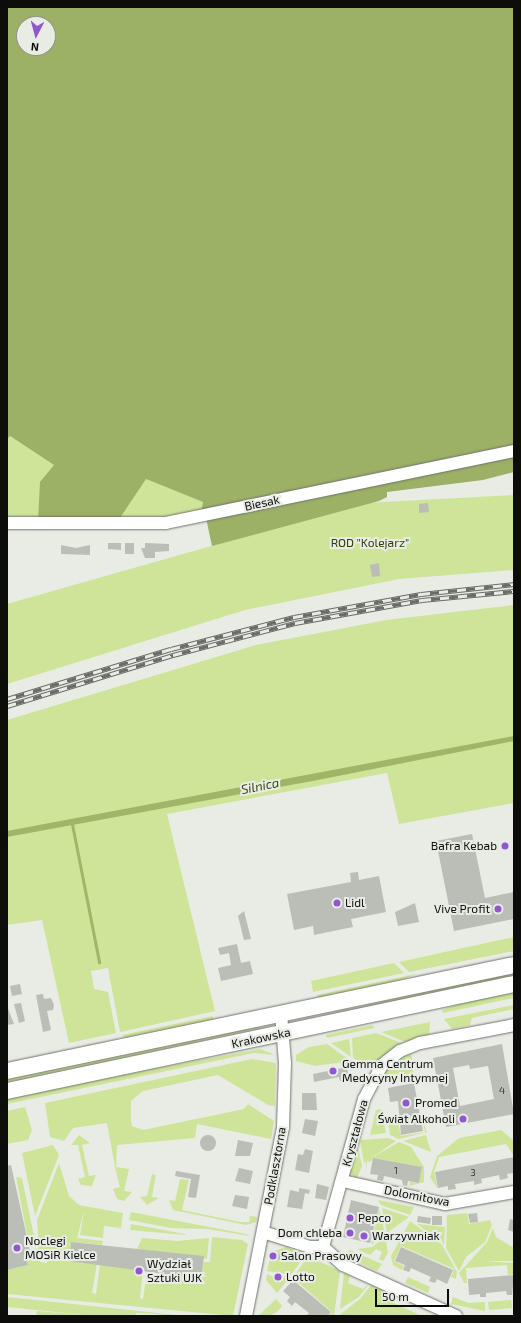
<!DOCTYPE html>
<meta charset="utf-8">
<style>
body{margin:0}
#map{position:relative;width:521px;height:1323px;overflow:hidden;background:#e9ece5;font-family:"Exo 2",sans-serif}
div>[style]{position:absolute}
.green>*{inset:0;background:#cee499}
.forest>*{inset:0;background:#9cb165}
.water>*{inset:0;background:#9fb568}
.stream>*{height:3px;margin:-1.5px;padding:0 1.5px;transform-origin:1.5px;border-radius:1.5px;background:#9fb568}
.building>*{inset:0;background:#bbbdb7}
.round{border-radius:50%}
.roads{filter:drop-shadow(0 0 1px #70726d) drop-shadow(0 0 1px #70726d)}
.minor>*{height:12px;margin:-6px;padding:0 6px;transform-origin:6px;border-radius:6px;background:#fff}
.major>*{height:16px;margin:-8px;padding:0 8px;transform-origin:8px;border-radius:8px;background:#fff}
.rail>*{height:4.5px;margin-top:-2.25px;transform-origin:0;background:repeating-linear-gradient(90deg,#e9ece5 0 9px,#6a6c68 0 18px);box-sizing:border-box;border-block:1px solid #6a6c68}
.dots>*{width:11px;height:11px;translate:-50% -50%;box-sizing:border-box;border:2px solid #e9ece5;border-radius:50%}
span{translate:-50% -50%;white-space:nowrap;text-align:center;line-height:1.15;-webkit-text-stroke:4px #e9ece5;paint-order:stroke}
.number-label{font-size:10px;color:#383936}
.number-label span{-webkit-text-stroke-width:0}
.street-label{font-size:12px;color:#0c0d0b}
.park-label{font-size:12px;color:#313e02}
.poi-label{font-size:12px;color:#0c0d0b}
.right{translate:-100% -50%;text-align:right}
.left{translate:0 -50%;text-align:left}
.water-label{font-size:13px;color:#3b480f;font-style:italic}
.frame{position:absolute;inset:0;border:8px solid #0c0d0b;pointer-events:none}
.north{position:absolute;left:16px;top:16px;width:40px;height:40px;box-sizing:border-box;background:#e9ece5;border:1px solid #91938e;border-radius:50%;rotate:186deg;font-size:11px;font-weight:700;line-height:16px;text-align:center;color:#0c0d0b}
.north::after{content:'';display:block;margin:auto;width:14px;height:18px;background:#9057cf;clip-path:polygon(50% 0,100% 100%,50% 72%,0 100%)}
.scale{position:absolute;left:375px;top:1289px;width:74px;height:18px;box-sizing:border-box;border:2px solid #0c0d0b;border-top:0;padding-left:5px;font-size:12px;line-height:14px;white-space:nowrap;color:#0c0d0b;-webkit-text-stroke:3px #e9ece5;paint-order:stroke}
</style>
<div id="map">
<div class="green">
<i style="clip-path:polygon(10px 436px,54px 465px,38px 521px,7px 520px,7px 439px)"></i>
<i style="clip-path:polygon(146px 479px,203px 502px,201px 514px,118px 521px)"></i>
<i style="clip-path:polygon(514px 495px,514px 570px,399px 579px,245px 610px,7px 684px,7px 604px,363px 503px)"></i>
<i style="clip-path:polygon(514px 605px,514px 803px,399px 824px,387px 773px,167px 814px,215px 1011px,120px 1032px,108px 968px,91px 971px,94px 989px,108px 992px,116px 1033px,69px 1043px,42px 920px,7px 925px,7px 720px,256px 645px,386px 620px)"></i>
<i style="clip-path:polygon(514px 937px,514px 951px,409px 972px,399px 962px)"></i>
<i style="clip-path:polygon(394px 963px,404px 973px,313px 992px,311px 981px)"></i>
<i style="clip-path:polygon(514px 971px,514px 978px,323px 1019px,322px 1016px)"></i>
<i style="clip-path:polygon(416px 974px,389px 985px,318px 999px,317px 995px)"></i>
<i style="clip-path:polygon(514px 991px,514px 998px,443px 1013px,442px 1010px,463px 1002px)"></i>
<i style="clip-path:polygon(514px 1005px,514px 1009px,472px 1018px,470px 1025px,452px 1029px,444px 1019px)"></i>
<i style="clip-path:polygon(213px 1016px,213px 1020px,126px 1039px,122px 1035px)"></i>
<i style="clip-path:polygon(430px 1022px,429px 1035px,405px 1042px,381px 1032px)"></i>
<i style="clip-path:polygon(373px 1025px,374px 1028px,327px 1038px,326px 1035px)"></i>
<i style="clip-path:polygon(254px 1026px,260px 1028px,7px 1084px,7px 1077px)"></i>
<i style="clip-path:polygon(376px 1033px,404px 1044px,373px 1070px,353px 1058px,352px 1038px)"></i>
<i style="clip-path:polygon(349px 1039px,351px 1057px,331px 1043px)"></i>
<i style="clip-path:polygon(327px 1044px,351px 1061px,315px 1066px,296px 1061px,296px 1055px,309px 1047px)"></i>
<i style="clip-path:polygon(260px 1049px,275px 1055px,254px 1053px,7px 1104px,7px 1100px,28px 1092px)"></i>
<i style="clip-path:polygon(411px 1052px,414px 1076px,379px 1083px,380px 1073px)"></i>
<i style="clip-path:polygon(252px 1059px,276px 1063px,275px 1106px,268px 1105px,218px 1075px,143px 1091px,131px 1101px,131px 1120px,132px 1126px,143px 1130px,244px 1109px,248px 1104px,274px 1121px,271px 1139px,197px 1124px,195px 1138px,117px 1145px,116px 1167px,129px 1169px,124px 1191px,132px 1192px,124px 1201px,117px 1199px,113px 1189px,120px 1187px,115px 1167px,107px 1123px,73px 1128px,64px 1141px,50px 1137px,45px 1103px)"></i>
<i style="clip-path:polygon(25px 1107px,32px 1130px,28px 1140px,7px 1144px,7px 1111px)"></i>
<i style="clip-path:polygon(381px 1109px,386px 1133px,370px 1135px,376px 1110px)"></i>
<i style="clip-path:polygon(422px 1118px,427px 1132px,399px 1139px,390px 1135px,388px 1120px,398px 1121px,401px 1136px,425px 1132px)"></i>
<i style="clip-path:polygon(501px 1130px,514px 1141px,514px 1156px,506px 1144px,439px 1157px,434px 1172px,438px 1189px,430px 1177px,437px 1156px,459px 1138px)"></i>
<i style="clip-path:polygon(79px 1135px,90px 1143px,82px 1145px,89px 1176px,96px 1175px,92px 1186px,81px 1185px,78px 1179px,85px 1177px,78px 1145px,71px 1145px)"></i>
<i style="clip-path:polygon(426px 1135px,431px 1152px,403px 1141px)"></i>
<i style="clip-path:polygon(388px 1138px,396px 1141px,364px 1163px,360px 1140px)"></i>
<i style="clip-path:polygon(399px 1142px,411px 1147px,424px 1167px,424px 1182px,409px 1186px,410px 1182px,419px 1183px,422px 1167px,373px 1158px,371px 1162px,367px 1161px,366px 1171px,366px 1161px)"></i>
<i style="clip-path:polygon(357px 1143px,362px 1166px,356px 1180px,350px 1172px)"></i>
<i style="clip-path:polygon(53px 1145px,59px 1155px,35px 1216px,22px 1153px)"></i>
<i style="clip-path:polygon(59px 1163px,69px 1196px,79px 1205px,123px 1213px,121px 1228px,104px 1226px,103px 1238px,80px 1235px,84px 1211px,77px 1238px,103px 1241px,102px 1245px,71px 1242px,70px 1252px,41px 1249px,40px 1262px,47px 1263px,48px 1253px,69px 1255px,69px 1261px,97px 1264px,92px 1293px,96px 1294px,100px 1264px,143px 1269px,140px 1298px,143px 1299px,146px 1279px,151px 1279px,152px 1274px,207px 1277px,202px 1274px,203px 1262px,210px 1262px,212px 1237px,242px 1240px,248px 1244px,233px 1316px,7px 1294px,7px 1270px,28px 1265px,25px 1252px,39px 1248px,37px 1220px)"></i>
<i style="clip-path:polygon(152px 1174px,156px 1175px,152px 1197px,159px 1198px,147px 1205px,140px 1197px,147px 1196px)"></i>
<i style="clip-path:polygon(16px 1177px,22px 1178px,34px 1236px,28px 1240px)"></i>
<i style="clip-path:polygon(180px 1179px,189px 1180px,182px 1210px,240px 1222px,249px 1222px,250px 1216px,257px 1217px,256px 1222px,246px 1225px,173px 1210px,169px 1200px,175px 1201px)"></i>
<i style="clip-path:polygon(378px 1200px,414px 1207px,410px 1215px,381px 1205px)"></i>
<i style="clip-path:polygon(379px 1208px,385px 1234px,371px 1245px)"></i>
<i style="clip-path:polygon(382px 1208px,409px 1217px,387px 1233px)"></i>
<i style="clip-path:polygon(131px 1212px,246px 1234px,250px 1236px,207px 1229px,171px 1228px,129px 1220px)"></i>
<i style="clip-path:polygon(467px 1213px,469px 1224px,490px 1220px,492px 1225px,485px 1242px,466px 1257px,459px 1271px,446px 1248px,447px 1215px)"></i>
<i style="clip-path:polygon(410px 1221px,442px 1245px,457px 1272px,456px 1279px,451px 1277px,454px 1269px,401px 1246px,394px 1261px,404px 1266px,402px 1270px,393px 1265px,391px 1256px)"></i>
<i style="clip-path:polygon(131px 1224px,185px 1234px,185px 1235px,130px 1230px)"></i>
<i style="clip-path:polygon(417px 1224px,445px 1227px,444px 1246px,443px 1243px)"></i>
<i style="clip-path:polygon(493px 1228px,496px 1237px,514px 1248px,514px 1261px,483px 1261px,514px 1263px,514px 1274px,508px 1275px,507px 1265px,466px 1268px,467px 1283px,464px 1283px,459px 1273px,487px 1242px)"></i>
<i style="clip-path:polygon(385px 1237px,388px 1253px,383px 1261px,379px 1259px,382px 1252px,376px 1249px,370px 1255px,357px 1249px,372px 1247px)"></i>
<i style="clip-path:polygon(142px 1238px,177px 1241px,209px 1238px,207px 1259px,137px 1249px)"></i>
<i style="clip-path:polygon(286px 1247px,306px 1254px,291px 1275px,267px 1271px,270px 1257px,280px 1260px,282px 1254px,272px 1252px)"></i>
<i style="clip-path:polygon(350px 1250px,382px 1264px,377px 1271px,343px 1255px)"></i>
<i style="clip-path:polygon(313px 1255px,312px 1258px,340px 1271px,334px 1316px,329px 1316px,332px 1312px,293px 1278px,305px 1260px)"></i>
<i style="clip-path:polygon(344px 1273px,350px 1276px,348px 1283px,363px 1289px,369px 1284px,359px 1297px,340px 1309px)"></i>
<i style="clip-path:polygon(267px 1274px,283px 1281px,284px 1276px,290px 1277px,277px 1293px,266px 1280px)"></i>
<i style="clip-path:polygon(408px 1277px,430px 1287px,428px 1293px,405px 1283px)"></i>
<i style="clip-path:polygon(371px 1285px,389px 1293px,387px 1300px,422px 1316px,338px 1316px,360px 1299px)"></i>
<i style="clip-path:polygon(7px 1297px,186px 1316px,136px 1313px,135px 1316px,36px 1316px,37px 1311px,85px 1315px,7px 1307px)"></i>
<i style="clip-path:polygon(453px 1297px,469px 1303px,485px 1302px,485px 1311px,451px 1304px)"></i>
<i style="clip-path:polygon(276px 1299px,282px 1306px,278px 1311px,270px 1316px,258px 1316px)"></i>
<i style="clip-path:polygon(511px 1300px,512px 1308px,489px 1310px,488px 1302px)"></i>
</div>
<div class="forest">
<i style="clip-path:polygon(evenodd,7px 7px,514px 7px,514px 472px,483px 480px,387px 492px,387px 497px,379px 501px,212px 546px,206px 518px,200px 518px,203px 502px,146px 479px,118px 521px,38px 521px,40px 482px,54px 465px,10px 436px,7px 439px,7px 7px,24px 24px,48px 24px,48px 48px,24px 48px,24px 24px)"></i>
</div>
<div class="water">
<i style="clip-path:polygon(514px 736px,514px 741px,318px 780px,7px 837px,7px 831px)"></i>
</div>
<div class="stream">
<i style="left:72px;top:824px;width:141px;rotate:78.9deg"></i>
</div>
<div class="building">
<i style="clip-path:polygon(428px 503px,429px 512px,419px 513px,419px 504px)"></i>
<i style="clip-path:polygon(108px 543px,121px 543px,121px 550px,108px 549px)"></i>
<i style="clip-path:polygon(125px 543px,134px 543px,134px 554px,125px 554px)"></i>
<i style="clip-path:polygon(145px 543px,169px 544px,169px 551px,155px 552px,155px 558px,145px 558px,141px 548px,145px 548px)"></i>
<i style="clip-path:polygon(61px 545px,76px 548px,90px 545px,90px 555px,61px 554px)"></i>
<i style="clip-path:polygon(379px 563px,380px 576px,372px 577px,370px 565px)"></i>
<i style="clip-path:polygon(472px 834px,485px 898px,514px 892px,514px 919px,454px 931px,436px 841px)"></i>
<i style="clip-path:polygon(358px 872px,359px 880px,379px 876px,386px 912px,351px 919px,353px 927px,314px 935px,313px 926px,294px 930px,287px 894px,351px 882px,350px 873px)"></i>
<i style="clip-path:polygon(415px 903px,419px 922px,398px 926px,395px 912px)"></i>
<i style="clip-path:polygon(244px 911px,251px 939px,244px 940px,238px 916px)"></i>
<i style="clip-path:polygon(237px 944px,241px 963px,250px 961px,253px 974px,221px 981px,218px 968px,231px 965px,229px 953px,220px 955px,218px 948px)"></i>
<i style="clip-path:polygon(20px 984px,22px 994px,12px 996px,10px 986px)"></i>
<i style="clip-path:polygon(43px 994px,44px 999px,51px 998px,54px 1005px,53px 1010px,47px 1011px,51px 1030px,43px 1032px,36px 995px)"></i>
<i style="clip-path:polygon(21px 1003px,25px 1021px,19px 1023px,14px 1004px)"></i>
<i style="clip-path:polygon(7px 1006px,14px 1024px,7px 1025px)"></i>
<i style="clip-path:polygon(evenodd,502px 1044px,514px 1114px,446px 1127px,433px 1058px,502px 1044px,469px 1065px,470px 1069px,488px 1066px,494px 1099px,460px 1106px,453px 1068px,469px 1065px)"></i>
<i style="clip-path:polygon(347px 1067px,349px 1080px,340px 1081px,339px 1077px,314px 1082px,313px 1074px)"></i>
<i style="clip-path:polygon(414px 1083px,423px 1131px,401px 1135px,398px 1101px,390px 1102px,388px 1088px)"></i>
<i style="clip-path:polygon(302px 1093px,316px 1093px,317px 1110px,302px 1110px)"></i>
<i style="clip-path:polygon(305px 1119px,318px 1121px,315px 1136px,302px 1133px)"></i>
<i class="round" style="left:200px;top:1135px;width:16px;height:16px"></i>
<i style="clip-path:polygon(238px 1140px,253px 1143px,250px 1156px,235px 1156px)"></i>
<i style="clip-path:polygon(305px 1149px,313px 1151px,309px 1173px,295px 1170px,298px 1154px,303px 1155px)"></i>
<i style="clip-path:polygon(514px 1157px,514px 1173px,507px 1174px,508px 1178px,500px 1180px,499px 1175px,481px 1179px,482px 1183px,474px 1185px,474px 1181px,455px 1184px,456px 1189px,448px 1190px,448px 1186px,438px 1188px,435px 1172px)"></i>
<i style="clip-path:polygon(373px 1158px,422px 1167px,419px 1183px,408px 1181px,407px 1186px,403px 1185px,402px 1180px,384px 1176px,383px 1181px,377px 1180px,378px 1175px,370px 1174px)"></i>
<i style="clip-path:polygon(11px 1165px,30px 1251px,25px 1252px,28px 1265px,7px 1270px,7px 1166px)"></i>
<i style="clip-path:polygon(239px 1168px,253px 1171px,250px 1184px,235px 1181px)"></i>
<i style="clip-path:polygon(176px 1171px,200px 1175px,196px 1198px,188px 1197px,191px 1179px,175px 1176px)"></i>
<i style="clip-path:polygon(317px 1184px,329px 1187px,326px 1200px,315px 1198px)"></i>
<i style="clip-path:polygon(299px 1188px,310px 1190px,309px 1194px,305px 1193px,302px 1209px,287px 1207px,290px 1190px,299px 1192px)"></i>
<i style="clip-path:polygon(235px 1195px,249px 1197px,247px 1209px,232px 1206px)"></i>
<i style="clip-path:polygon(351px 1200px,379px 1207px,370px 1243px,343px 1237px)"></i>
<i style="clip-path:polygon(477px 1213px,478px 1222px,470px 1223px,468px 1214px)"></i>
<i style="clip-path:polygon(418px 1216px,431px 1218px,430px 1224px,417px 1222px)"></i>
<i style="clip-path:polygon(432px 1216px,442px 1216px,442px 1225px,432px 1225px)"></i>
<i style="clip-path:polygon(510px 1219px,514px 1220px,514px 1232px,508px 1230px)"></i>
<i style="clip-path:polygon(71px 1242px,204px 1256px,201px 1279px,69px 1261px)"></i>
<i style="clip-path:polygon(401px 1247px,453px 1270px,447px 1284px,437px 1279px,435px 1283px,429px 1281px,431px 1277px,411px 1268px,409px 1272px,403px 1270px,405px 1265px,395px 1261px)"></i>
<i style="clip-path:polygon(271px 1252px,282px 1254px,280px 1260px,271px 1258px)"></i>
<i style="clip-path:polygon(514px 1275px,512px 1295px,507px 1295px,506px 1291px,486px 1293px,486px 1297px,480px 1297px,480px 1294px,469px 1295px,468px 1279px)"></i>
<i style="clip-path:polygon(293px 1280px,331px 1312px,328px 1316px,306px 1316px,309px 1313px,295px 1302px,292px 1306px,287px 1301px,290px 1297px,283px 1291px)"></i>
</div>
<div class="roads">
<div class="minor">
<i style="left:7px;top:523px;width:159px"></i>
<i style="left:166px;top:523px;width:355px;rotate:-11.7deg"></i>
<i style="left:343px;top:1181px;width:105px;rotate:12.7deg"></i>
<i style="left:445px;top:1204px;width:70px;rotate:-9.9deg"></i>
<i style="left:263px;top:1232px;width:49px;rotate:17.7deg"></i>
<i style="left:310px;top:1247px;width:13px"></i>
<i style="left:323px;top:1247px;width:154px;rotate:-74.5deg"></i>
<i style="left:364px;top:1099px;width:38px;rotate:-62deg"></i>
<i style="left:382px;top:1065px;width:23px;rotate:-38deg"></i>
<i style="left:400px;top:1051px;width:22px;rotate:-22deg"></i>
<i style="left:420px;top:1043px;width:96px;rotate:-10.8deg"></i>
<i style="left:323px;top:1247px;width:27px;rotate:42deg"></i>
<i style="left:343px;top:1265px;width:124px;rotate:24.3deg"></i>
<i style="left:246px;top:1316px;width:193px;rotate:-78.9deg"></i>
<i style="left:283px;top:1127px;width:64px;rotate:-88.2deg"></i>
<i style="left:285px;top:1063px;width:50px;rotate:-94.6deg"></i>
</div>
<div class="major">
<i style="left:7px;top:1071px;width:518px;rotate:-11.81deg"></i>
<i style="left:7px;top:1091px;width:518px;rotate:-11.92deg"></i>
</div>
</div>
<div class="rail">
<i style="left:7px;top:699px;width:171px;rotate:-17deg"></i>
<i style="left:171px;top:649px;width:127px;rotate:-14.6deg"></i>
<i style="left:294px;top:617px;width:129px;rotate:-10.3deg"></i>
<i style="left:421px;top:594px;width:94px;rotate:-6.1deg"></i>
<i style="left:7px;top:706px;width:174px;rotate:-17.1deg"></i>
<i style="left:173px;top:655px;width:126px;rotate:-14.7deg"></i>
<i style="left:295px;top:623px;width:129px;rotate:-10.3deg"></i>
<i style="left:422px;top:600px;width:92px;rotate:-5.6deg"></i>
</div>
<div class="dots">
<i style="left:505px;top:846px;background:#9057cf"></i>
<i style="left:337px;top:903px;background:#9057cf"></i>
<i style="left:498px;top:909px;background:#9057cf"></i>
<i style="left:333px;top:1071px;background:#9057cf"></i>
<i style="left:406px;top:1103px;background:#9057cf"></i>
<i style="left:463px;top:1119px;background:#9057cf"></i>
<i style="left:350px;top:1218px;background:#9057cf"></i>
<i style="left:350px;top:1233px;background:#9057cf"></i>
<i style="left:364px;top:1236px;background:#9057cf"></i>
<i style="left:17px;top:1248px;background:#9057cf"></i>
<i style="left:273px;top:1256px;background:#9057cf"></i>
<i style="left:139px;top:1271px;background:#9057cf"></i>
<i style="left:278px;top:1277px;background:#9057cf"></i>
</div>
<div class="number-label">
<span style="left:502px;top:1091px">4</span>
<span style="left:396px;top:1171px">1</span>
<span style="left:473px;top:1173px">3</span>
</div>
<div class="street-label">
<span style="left:262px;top:503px;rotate:-12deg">Biesak</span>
<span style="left:261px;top:1038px;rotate:-12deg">Krakowska</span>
<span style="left:355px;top:1133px;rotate:-75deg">Kryształowa</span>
<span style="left:275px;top:1166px;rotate:-80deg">Podklasztorna</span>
<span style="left:417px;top:1196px;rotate:11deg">Dolomitowa</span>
</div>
<div class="park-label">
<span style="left:370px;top:543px">ROD "Kolejarz"</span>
</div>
<div class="poi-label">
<span class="right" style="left:497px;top:846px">Bafra Kebab</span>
<span class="left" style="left:345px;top:903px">Lidl</span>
<span class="right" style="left:490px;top:909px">Vive Profit</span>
<span class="left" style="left:342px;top:1071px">Gemma Centrum<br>Medycyny Intymnej</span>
<span class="left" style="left:415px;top:1103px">Promed</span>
<span class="right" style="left:455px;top:1119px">Świat Alkoholi</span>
<span class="left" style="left:358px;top:1218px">Pepco</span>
<span class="right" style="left:342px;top:1233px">Dom chleba</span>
<span class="left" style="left:372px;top:1236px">Warzywniak</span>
<span class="left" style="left:25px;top:1248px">Noclegi<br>MOSiR Kielce</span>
<span class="left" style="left:281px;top:1256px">Salon Prasowy</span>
<span class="left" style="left:147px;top:1271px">Wydział<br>Sztuki UJK</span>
<span class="left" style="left:286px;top:1277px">Lotto</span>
</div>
<div class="water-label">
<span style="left:260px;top:786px;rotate:-11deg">Silnica</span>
</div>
<div class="frame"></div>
<div class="north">N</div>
<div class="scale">50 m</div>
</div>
